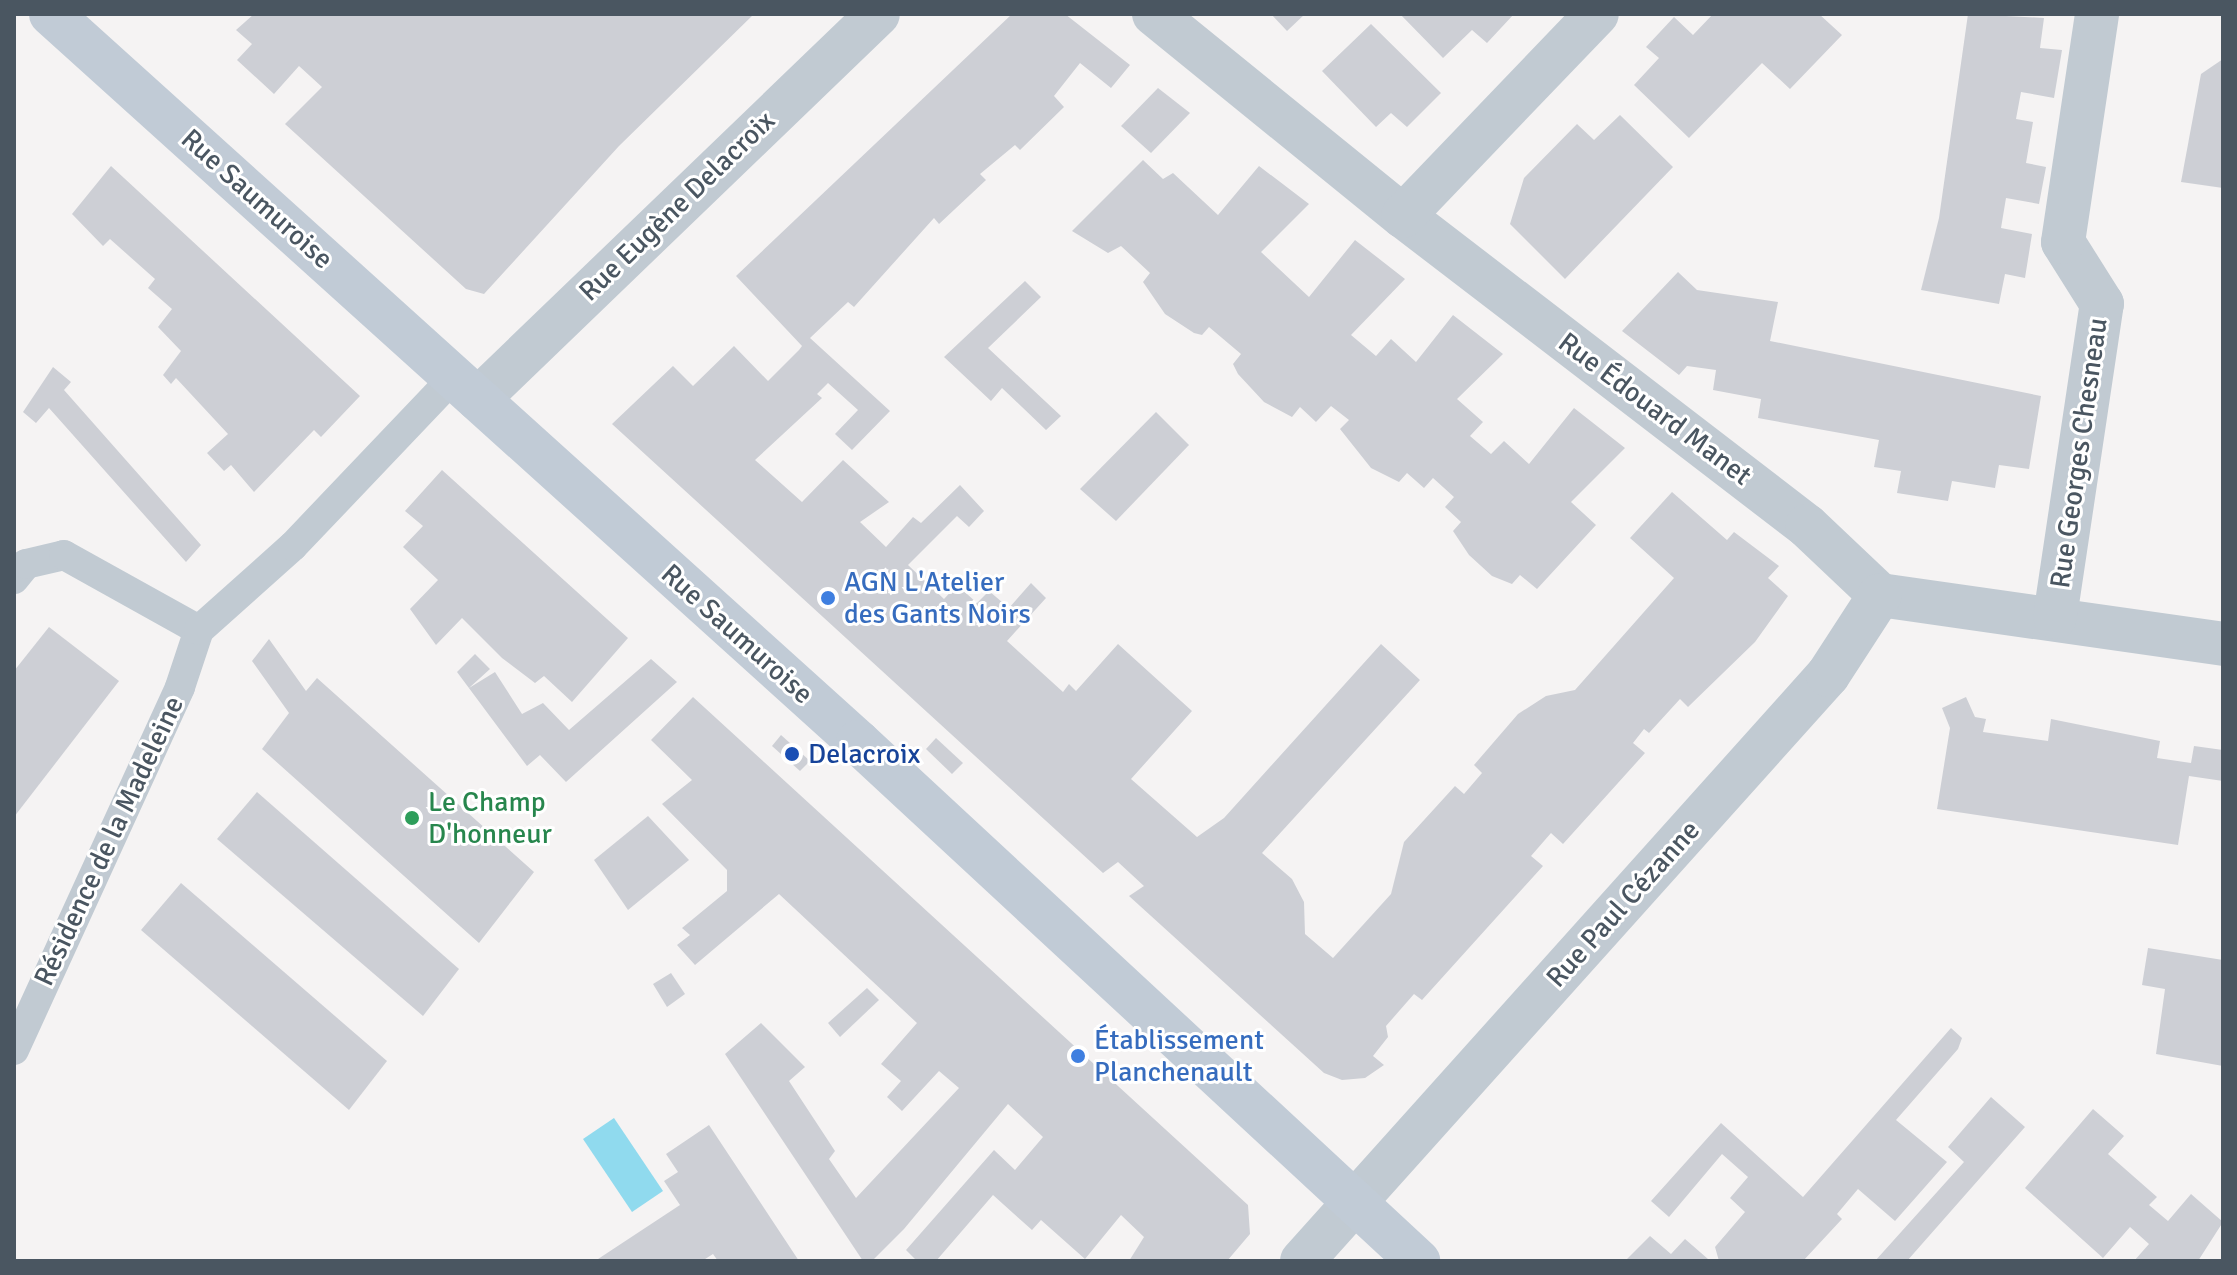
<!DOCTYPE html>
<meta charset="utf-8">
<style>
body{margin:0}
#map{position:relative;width:2237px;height:1275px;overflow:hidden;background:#f5f3f3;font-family:Signika,sans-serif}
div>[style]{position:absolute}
.water>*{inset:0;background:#90daee}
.building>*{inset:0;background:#cdcfd5}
.service>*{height:30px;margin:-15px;padding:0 15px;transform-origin:15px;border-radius:15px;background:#c1cad2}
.minor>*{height:44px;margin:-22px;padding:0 22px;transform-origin:22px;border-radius:22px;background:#c1cad2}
.secondary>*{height:44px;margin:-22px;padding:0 22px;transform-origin:22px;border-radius:22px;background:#c1cbd6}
.dots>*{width:22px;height:22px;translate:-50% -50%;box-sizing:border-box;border:4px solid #fff;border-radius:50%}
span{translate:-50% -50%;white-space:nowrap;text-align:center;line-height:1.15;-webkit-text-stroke:6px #fff;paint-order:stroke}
.street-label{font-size:28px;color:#4a5661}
.shop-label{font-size:28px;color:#366cbe}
.left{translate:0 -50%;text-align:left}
.transit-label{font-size:28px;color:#164399}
.leisure-label{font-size:28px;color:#27864d}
.frame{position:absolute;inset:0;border:16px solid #4a5661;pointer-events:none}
</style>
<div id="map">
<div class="water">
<i style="clip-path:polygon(614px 1118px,663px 1191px,632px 1212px,583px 1139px)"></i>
</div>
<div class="building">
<i style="clip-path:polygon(254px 14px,754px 14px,619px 146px,484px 294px,466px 289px,285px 124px,322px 87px,299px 66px,274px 94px,237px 60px,252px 44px,236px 30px)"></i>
<i style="clip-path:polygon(1012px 14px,1065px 14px,1130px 65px,1111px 88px,1080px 63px,1054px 96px,1064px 107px,1020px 150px,1015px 145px,980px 174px,986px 180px,939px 224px,934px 218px,854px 307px,848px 302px,810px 338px,890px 411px,852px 450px,835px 434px,858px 410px,828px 383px,817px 394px,822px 398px,755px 460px,802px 502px,843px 460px,889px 502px,860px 522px,886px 547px,913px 517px,921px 523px,960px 485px,984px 511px,969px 527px,957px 516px,908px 565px,944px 599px,957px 585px,977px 603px,989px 591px,1009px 608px,1031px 583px,1046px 598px,1007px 641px,1063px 692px,1069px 684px,1076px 691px,1118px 644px,1192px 711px,1131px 779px,1197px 837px,1224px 818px,1381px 644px,1420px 680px,1262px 853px,1292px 879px,1304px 902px,1305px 934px,1333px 958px,1391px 894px,1404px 842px,1455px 786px,1464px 794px,1482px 773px,1474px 765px,1518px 714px,1546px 696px,1575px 690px,1674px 578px,1630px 538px,1672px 492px,1727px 540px,1734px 532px,1779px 566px,1768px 578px,1788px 596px,1755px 642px,1688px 707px,1680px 699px,1649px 733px,1644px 729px,1633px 743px,1645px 753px,1563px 844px,1551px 833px,1531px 856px,1543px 866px,1422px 1000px,1414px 994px,1386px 1026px,1388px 1037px,1373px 1056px,1384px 1065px,1365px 1078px,1342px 1080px,1324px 1073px,1129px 896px,1144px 886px,1118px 862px,1103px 873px,612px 424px,673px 366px,693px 386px,734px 346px,768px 381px,799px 350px,802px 346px,736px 276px)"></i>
<i style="clip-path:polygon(1271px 14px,1305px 14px,1287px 31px)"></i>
<i style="clip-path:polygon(1400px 14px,1514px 14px,1487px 43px,1472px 30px,1443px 58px)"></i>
<i style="clip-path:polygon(1713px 14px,1819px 14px,1842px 35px,1790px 89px,1762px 63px,1689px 138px,1634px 85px,1659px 58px,1646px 47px,1674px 17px,1693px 35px)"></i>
<i style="clip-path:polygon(1968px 14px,2044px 18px,2040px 48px,2062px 50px,2054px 98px,2021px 92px,2016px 119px,2033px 122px,2026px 163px,2046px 167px,2039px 204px,2006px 198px,2001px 228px,2032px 234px,2025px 278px,2005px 274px,1999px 304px,1921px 290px,1939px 218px)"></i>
<i style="clip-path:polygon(1371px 24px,1441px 93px,1407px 127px,1391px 113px,1376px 127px,1322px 71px)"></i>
<i style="clip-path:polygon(2223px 59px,2223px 188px,2181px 182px,2201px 74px)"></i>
<i style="clip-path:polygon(1158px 88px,1190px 113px,1151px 153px,1121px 126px)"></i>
<i style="clip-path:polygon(1620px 115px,1673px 167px,1565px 279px,1510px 224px,1524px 178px,1577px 124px,1594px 140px)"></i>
<i style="clip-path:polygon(1143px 160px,1163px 179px,1173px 173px,1218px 215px,1259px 166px,1309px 204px,1261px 252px,1309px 297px,1355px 240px,1405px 279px,1351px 335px,1376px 356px,1391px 339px,1416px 362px,1453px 315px,1503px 354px,1457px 399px,1483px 422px,1470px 436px,1491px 454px,1504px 441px,1529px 464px,1574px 408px,1625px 448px,1571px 502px,1596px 525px,1537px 589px,1520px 575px,1512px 584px,1492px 576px,1469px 555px,1453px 531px,1461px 522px,1445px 507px,1454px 497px,1433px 478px,1424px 488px,1407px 473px,1399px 482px,1371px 468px,1340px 429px,1349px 420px,1331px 406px,1316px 422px,1300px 407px,1292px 417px,1264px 402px,1238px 374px,1233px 364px,1241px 354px,1209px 327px,1202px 335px,1194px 333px,1165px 314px,1143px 282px,1150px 273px,1121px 246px,1108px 253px,1072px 231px)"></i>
<i style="clip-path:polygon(111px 166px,360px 396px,321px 437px,314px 430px,254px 492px,231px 465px,224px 471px,207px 453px,228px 434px,176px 378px,171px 384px,163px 375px,181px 351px,158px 327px,172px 309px,148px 288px,155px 279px,110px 239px,103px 246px,72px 214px)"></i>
<i style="clip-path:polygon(1678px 272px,1697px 290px,1778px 302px,1770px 341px,2041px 396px,2029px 469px,1999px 465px,1995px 488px,1952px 481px,1948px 501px,1897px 493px,1901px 471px,1874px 467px,1879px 440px,1758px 418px,1761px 399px,1713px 390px,1716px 370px,1687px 366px,1679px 375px,1622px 331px)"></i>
<i style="clip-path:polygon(1025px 281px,1041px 297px,988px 348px,1061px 416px,1046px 430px,1002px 388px,991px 401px,944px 357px)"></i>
<i style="clip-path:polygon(53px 367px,71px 382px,64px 390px,201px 545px,186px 562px,49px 408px,36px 423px,23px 412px)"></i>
<i style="clip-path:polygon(1156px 412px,1189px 445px,1116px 521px,1080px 489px)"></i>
<i style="clip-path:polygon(442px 470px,628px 638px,572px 702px,544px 676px,535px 683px,502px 658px,462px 618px,436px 645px,410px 609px,438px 580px,403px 547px,423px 526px,405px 511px)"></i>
<i style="clip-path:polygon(49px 627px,119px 681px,14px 817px,14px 671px)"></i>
<i style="clip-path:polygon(269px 639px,306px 691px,317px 678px,534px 872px,479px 943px,262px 749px,289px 713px,252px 661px)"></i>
<i style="clip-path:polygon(475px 654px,490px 669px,469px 688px,495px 672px,522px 714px,543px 703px,569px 730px,651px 659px,677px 682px,566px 782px,540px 755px,527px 766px,457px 672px)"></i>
<i style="clip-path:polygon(693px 697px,1248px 1205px,1250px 1234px,1227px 1261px,1129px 1261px,1144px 1237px,1121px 1215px,1085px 1259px,1041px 1220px,1032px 1230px,993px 1195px,936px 1261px,917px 1261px,906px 1250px,994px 1150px,1015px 1170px,1043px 1137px,1008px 1104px,904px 1229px,872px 1261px,863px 1261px,725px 1054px,761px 1023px,805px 1067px,789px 1081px,835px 1151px,829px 1159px,856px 1198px,959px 1088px,939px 1071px,902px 1111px,887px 1097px,901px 1081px,881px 1064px,917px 1023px,779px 894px,695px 965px,677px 945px,690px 935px,682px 928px,727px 891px,727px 870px,662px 804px,692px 780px,651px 740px)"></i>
<i style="clip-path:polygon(1966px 697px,1975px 717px,1986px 719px,1983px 732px,2048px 741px,2051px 719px,2160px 741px,2157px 758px,2191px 763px,2194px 746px,2223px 750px,2223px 781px,2189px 776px,2178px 845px,1937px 809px,1950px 728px,1942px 708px)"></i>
<i style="clip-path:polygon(781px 735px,810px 761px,800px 771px,772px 746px)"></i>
<i style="clip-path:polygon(936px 738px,963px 763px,952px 774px,926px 749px)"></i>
<i style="clip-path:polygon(257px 792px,459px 969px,423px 1016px,217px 839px)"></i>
<i style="clip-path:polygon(648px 816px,689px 860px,628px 910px,594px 860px)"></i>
<i style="clip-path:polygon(181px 883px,387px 1061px,349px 1110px,141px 930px)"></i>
<i style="clip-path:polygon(2148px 948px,2223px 960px,2223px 1066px,2156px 1054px,2165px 989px,2142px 985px)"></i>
<i style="clip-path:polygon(671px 973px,685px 994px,667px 1007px,653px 984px)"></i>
<i style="clip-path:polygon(867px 988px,879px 1000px,840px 1037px,828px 1023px)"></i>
<i style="clip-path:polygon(1951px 1028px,1962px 1038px,1958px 1049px,1896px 1120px,1947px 1162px,1895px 1221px,1858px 1189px,1837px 1214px,1842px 1219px,1803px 1261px,1719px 1261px,1715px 1247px,1745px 1212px,1730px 1198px,1748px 1177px,1722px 1154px,1669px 1217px,1651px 1201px,1721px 1123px,1803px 1197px)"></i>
<i style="clip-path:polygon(1991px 1097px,2025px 1127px,1907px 1261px,1875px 1261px,1964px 1162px,1948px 1147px)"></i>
<i style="clip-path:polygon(2093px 1109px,2124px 1136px,2108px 1154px,2157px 1197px,2149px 1205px,2168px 1221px,2191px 1194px,2223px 1222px,2198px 1261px,2134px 1261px,2149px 1244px,2130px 1227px,2103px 1258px,2025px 1188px)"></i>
<i style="clip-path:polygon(709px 1125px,799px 1261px,718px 1261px,713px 1254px,702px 1261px,595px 1261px,680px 1205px,664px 1181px,678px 1172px,666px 1154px)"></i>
<i style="clip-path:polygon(1650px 1236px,1671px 1254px,1685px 1239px,1708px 1259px,1625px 1261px)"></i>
</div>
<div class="service">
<i style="left:14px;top:579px;width:19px;rotate:-51deg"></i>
<i style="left:26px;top:564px;width:39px;rotate:-13deg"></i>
<i style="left:64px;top:555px;width:154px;rotate:29.1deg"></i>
<i style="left:14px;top:1050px;width:399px;rotate:-65.4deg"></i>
<i style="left:180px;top:687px;width:60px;rotate:-71.6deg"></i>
<i style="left:199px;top:630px;width:126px;rotate:-41.8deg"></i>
<i style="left:293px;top:546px;width:233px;rotate:-46.4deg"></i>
</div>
<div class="minor">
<i style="left:1154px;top:14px;width:321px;rotate:39.1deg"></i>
<i style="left:1403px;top:216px;width:509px;rotate:37.5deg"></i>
<i style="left:1807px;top:526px;width:100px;rotate:43.4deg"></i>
<i style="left:1880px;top:595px;width:346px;rotate:8.1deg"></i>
<i style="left:1403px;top:216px;width:280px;rotate:-46.2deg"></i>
<i style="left:478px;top:399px;width:555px;rotate:-43.91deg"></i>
<i style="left:2055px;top:617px;width:317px;rotate:-81.5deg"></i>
<i style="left:2102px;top:304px;width:73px;rotate:-122.2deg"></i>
<i style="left:2063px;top:242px;width:231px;rotate:-81.5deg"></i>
<i style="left:1302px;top:1261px;width:787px;rotate:-48.09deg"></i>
<i style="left:1828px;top:675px;width:95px;rotate:-57deg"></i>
</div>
<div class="secondary">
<i style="left:51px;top:14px;width:1087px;rotate:42.05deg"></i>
<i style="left:858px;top:742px;width:764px;rotate:42.82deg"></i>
</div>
<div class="dots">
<i style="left:828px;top:598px;background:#3f7fe0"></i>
<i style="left:792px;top:754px;background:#1a4fb4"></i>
<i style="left:412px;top:818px;background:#2e9e5b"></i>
<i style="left:1078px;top:1056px;background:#3f7fe0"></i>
</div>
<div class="street-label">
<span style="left:257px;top:199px;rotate:42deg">Rue Saumuroise</span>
<span style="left:677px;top:206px;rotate:-44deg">Rue Eugène Delacroix</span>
<span style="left:1655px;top:409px;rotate:37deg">Rue Édouard Manet</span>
<span style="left:2079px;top:453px;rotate:-82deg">Rue Georges Chesneau</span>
<span style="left:737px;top:634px;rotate:42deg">Rue Saumuroise</span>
<span style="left:109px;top:841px;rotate:-65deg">Résidence de la Madeleine</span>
<span style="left:1623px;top:904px;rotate:-48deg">Rue Paul Cézanne</span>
</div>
<div class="shop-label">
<span class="left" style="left:844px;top:598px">AGN L'Atelier<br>des Gants Noirs</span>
<span class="left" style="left:1094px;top:1056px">Établissement<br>Planchenault</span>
</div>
<div class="transit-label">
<span class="left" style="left:808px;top:754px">Delacroix</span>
</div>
<div class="leisure-label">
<span class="left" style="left:428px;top:818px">Le Champ<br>D'honneur</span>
</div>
<div class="frame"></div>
</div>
